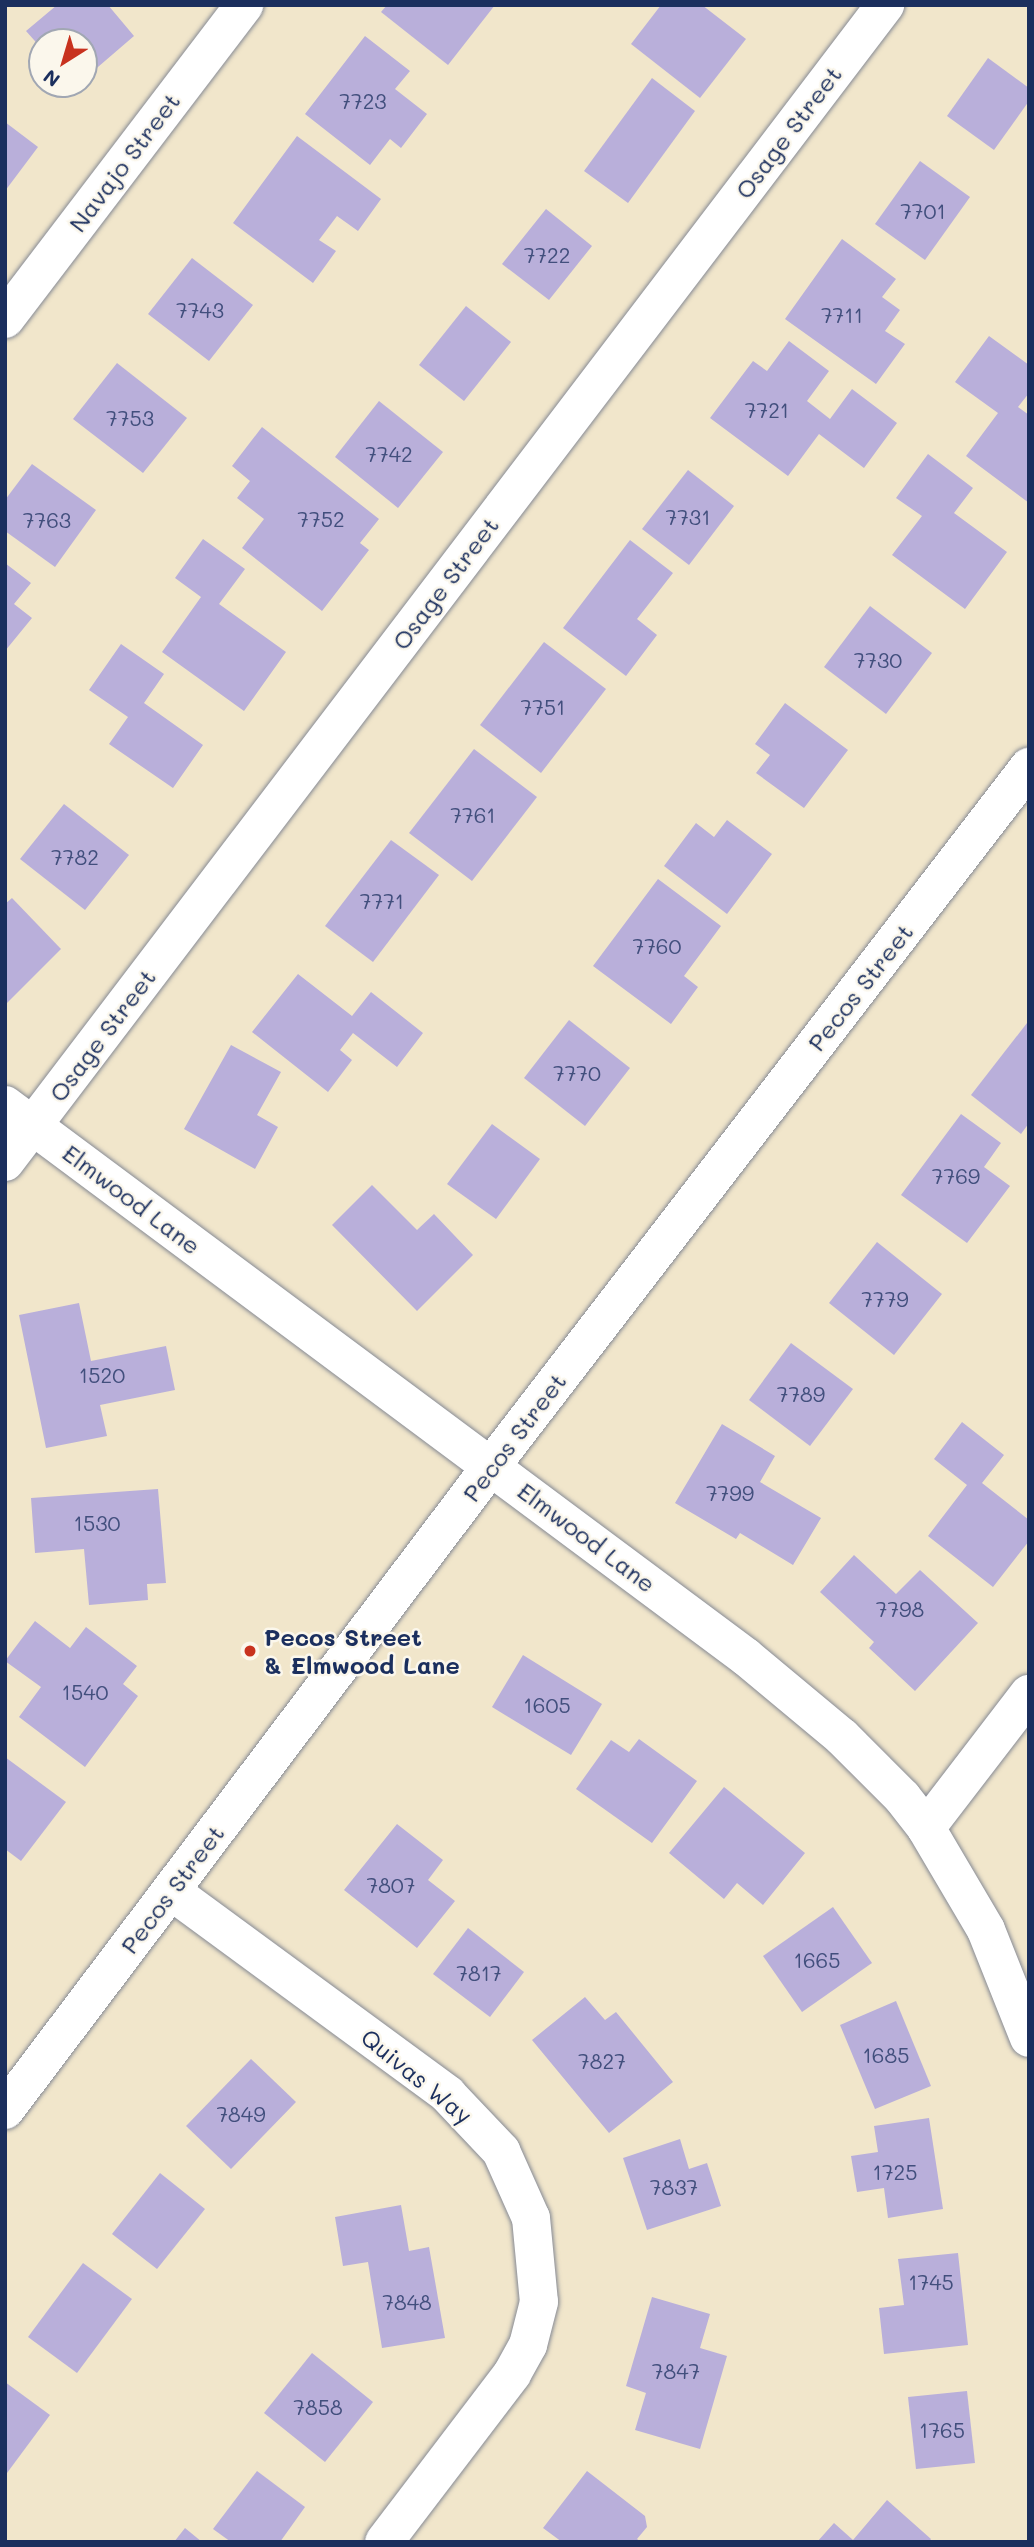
<!DOCTYPE html>
<style>
body{margin:0}
#map{position:relative;width:1034px;height:2547px;overflow:hidden;background:#f1e6cb;font-family:Mali,sans-serif}
div>[style]{position:absolute}
.building>*{inset:0;background:#b9afda}
.roads{filter:drop-shadow(0 0 2px #868a94) drop-shadow(0 0 2px #868a94)}
.minor>*{height:38px;margin:-19px;padding:0 19px;transform-origin:19px;border-radius:19px;background:#fff}
.secondary>*{height:38px;margin:-19px;padding:0 19px;transform-origin:19px;border-radius:19px;background:#fff}
.dots>*{width:19px;height:19px;translate:-50% -50%;box-sizing:border-box;border:4px solid #fbf7ec;border-radius:50%}
span{translate:-50% -50%;white-space:nowrap;text-align:center;line-height:1.15;-webkit-text-stroke:5px #fbf7ec;paint-order:stroke}
.number-label{font-size:21px;color:#424f7d}
.number-label span{-webkit-text-stroke-width:0}
.street-label{font-size:24px;color:#1b2f5e}
.poi-label{font-size:24px;color:#1b2f5e;font-weight:700}
.left{translate:0 -50%;text-align:left}
.frame{position:absolute;inset:0;border:7px solid #1b2f5e;pointer-events:none}
.north{position:absolute;left:28px;top:28px;width:70px;height:70px;box-sizing:border-box;background:#fbf7ec;border:2px solid #a1a7b3;border-radius:50%;rotate:217deg;font-size:19px;font-weight:700;line-height:28px;text-align:center;color:#1b2f5e}
.north::after{content:'';display:block;margin:auto;width:24px;height:32px;background:#c8321e;clip-path:polygon(50% 0,100% 100%,50% 72%,0 100%)}
</style>
<div id="map">
<div class="building">
<i style="clip-path:polygon(57px 5px,108px 5px,134px 36px,84px 79px,84px 42px,42px 42px,42px 49px,26px 31px)"></i>
<i style="clip-path:polygon(387px 5px,495px 5px,448px 65px,381px 12px)"></i>
<i style="clip-path:polygon(661px 5px,702px 5px,746px 39px,700px 98px,631px 44px)"></i>
<i style="clip-path:polygon(365px 36px,410px 71px,395px 89px,427px 114px,401px 148px,390px 139px,370px 165px,305px 114px)"></i>
<i style="clip-path:polygon(988px 58px,1029px 88px,1029px 101px,994px 150px,947px 116px)"></i>
<i style="clip-path:polygon(652px 78px,695px 111px,628px 203px,584px 171px)"></i>
<i style="clip-path:polygon(5px 122px,38px 147px,5px 191px)"></i>
<i style="clip-path:polygon(297px 136px,381px 199px,358px 231px,337px 216px,319px 240px,336px 251px,313px 283px,233px 223px)"></i>
<i style="clip-path:polygon(920px 161px,970px 197px,925px 260px,875px 224px)"></i>
<i style="clip-path:polygon(546px 209px,592px 246px,549px 300px,502px 264px)"></i>
<i style="clip-path:polygon(842px 239px,896px 279px,882px 297px,900px 310px,885px 331px,905px 344px,876px 384px,785px 319px)"></i>
<i style="clip-path:polygon(192px 258px,253px 305px,209px 361px,148px 314px)"></i>
<i style="clip-path:polygon(466px 306px,511px 342px,464px 401px,419px 365px)"></i>
<i style="clip-path:polygon(989px 336px,1029px 365px,1029px 393px,1018px 407px,1029px 415px,1029px 503px,966px 456px,998px 413px,955px 382px)"></i>
<i style="clip-path:polygon(789px 341px,829px 371px,807px 401px,830px 419px,852px 389px,897px 423px,864px 468px,819px 434px,788px 476px,710px 418px,753px 361px,767px 371px)"></i>
<i style="clip-path:polygon(117px 363px,187px 418px,143px 473px,73px 419px)"></i>
<i style="clip-path:polygon(379px 401px,443px 452px,398px 508px,335px 457px)"></i>
<i style="clip-path:polygon(262px 427px,379px 519px,360px 543px,369px 550px,322px 611px,242px 548px,264px 519px,237px 498px,250px 481px,232px 466px)"></i>
<i style="clip-path:polygon(928px 454px,973px 488px,954px 513px,1007px 552px,965px 609px,892px 555px,922px 516px,896px 498px)"></i>
<i style="clip-path:polygon(32px 464px,96px 510px,55px 567px,5px 531px,5px 500px)"></i>
<i style="clip-path:polygon(688px 470px,734px 506px,689px 565px,642px 529px)"></i>
<i style="clip-path:polygon(203px 539px,245px 569px,219px 604px,286px 652px,244px 711px,162px 652px,201px 597px,175px 578px)"></i>
<i style="clip-path:polygon(630px 540px,673px 573px,637px 619px,657px 635px,626px 676px,563px 628px)"></i>
<i style="clip-path:polygon(5px 563px,31px 583px,14px 604px,32px 618px,5px 651px)"></i>
<i style="clip-path:polygon(870px 606px,932px 653px,886px 714px,824px 667px)"></i>
<i style="clip-path:polygon(544px 642px,606px 689px,541px 773px,480px 725px)"></i>
<i style="clip-path:polygon(121px 644px,164px 674px,144px 703px,203px 745px,173px 788px,109px 744px,128px 717px,89px 690px)"></i>
<i style="clip-path:polygon(785px 703px,848px 750px,804px 808px,756px 773px,770px 755px,755px 744px)"></i>
<i style="clip-path:polygon(474px 749px,537px 797px,472px 881px,409px 833px)"></i>
<i style="clip-path:polygon(64px 804px,129px 855px,85px 910px,20px 859px)"></i>
<i style="clip-path:polygon(727px 820px,772px 854px,727px 914px,664px 866px,696px 823px,714px 837px)"></i>
<i style="clip-path:polygon(391px 840px,439px 875px,373px 962px,325px 926px)"></i>
<i style="clip-path:polygon(658px 879px,721px 926px,684px 976px,698px 987px,671px 1024px,593px 966px)"></i>
<i style="clip-path:polygon(12px 898px,61px 949px,7px 1003px,5px 904px)"></i>
<i style="clip-path:polygon(298px 974px,352px 1016px,371px 992px,423px 1033px,397px 1067px,353px 1033px,340px 1050px,352px 1060px,328px 1092px,252px 1032px)"></i>
<i style="clip-path:polygon(569px 1020px,630px 1068px,585px 1126px,524px 1078px)"></i>
<i style="clip-path:polygon(1027px 1023px,1029px 1123px,1021px 1134px,971px 1095px)"></i>
<i style="clip-path:polygon(231px 1045px,281px 1072px,257px 1115px,278px 1127px,255px 1169px,184px 1129px)"></i>
<i style="clip-path:polygon(961px 1114px,1001px 1143px,984px 1167px,1010px 1186px,967px 1243px,901px 1195px)"></i>
<i style="clip-path:polygon(492px 1124px,540px 1159px,496px 1219px,447px 1184px)"></i>
<i style="clip-path:polygon(372px 1185px,417px 1230px,434px 1214px,473px 1255px,417px 1311px,332px 1225px)"></i>
<i style="clip-path:polygon(877px 1242px,942px 1294px,894px 1355px,829px 1303px)"></i>
<i style="clip-path:polygon(79px 1303px,91px 1361px,166px 1346px,175px 1390px,100px 1405px,107px 1436px,46px 1448px,19px 1315px)"></i>
<i style="clip-path:polygon(791px 1343px,853px 1389px,810px 1446px,749px 1400px)"></i>
<i style="clip-path:polygon(962px 1422px,1004px 1455px,982px 1483px,1029px 1520px,1029px 1541px,993px 1587px,928px 1536px,967px 1485px,934px 1459px)"></i>
<i style="clip-path:polygon(722px 1424px,775px 1456px,760px 1482px,821px 1518px,793px 1565px,740px 1533px,736px 1539px,675px 1503px)"></i>
<i style="clip-path:polygon(158px 1489px,166px 1583px,147px 1584px,148px 1600px,89px 1605px,84px 1549px,35px 1553px,31px 1498px)"></i>
<i style="clip-path:polygon(854px 1555px,896px 1594px,920px 1570px,978px 1623px,915px 1691px,869px 1648px,874px 1642px,820px 1592px)"></i>
<i style="clip-path:polygon(35px 1621px,70px 1648px,86px 1627px,137px 1666px,123px 1684px,138px 1696px,85px 1767px,19px 1717px,41px 1687px,5px 1661px)"></i>
<i style="clip-path:polygon(523px 1655px,602px 1704px,571px 1755px,492px 1707px)"></i>
<i style="clip-path:polygon(639px 1739px,697px 1781px,652px 1843px,576px 1789px,611px 1740px,629px 1752px)"></i>
<i style="clip-path:polygon(5px 1757px,66px 1802px,21px 1861px,5px 1849px)"></i>
<i style="clip-path:polygon(724px 1787px,805px 1853px,763px 1905px,737px 1883px,724px 1899px,669px 1853px)"></i>
<i style="clip-path:polygon(397px 1824px,443px 1860px,428px 1880px,455px 1901px,417px 1948px,344px 1890px)"></i>
<i style="clip-path:polygon(833px 1907px,872px 1963px,802px 2012px,763px 1956px)"></i>
<i style="clip-path:polygon(468px 1928px,524px 1972px,490px 2017px,433px 1974px)"></i>
<i style="clip-path:polygon(585px 1997px,605px 2020px,616px 2012px,673px 2082px,609px 2133px,532px 2040px)"></i>
<i style="clip-path:polygon(896px 2001px,931px 2086px,875px 2109px,840px 2025px)"></i>
<i style="clip-path:polygon(251px 2059px,296px 2102px,231px 2169px,186px 2126px)"></i>
<i style="clip-path:polygon(929px 2118px,943px 2209px,888px 2218px,884px 2188px,857px 2192px,851px 2156px,878px 2152px,874px 2126px)"></i>
<i style="clip-path:polygon(680px 2139px,689px 2169px,707px 2163px,721px 2206px,647px 2230px,623px 2158px)"></i>
<i style="clip-path:polygon(160px 2173px,205px 2209px,157px 2269px,112px 2234px)"></i>
<i style="clip-path:polygon(401px 2205px,409px 2251px,429px 2247px,445px 2338px,382px 2348px,368px 2262px,343px 2266px,335px 2217px)"></i>
<i style="clip-path:polygon(958px 2253px,968px 2345px,884px 2354px,879px 2308px,904px 2305px,898px 2259px)"></i>
<i style="clip-path:polygon(83px 2263px,132px 2299px,77px 2373px,28px 2337px)"></i>
<i style="clip-path:polygon(652px 2297px,710px 2314px,700px 2348px,727px 2356px,700px 2449px,635px 2430px,646px 2393px,626px 2386px)"></i>
<i style="clip-path:polygon(312px 2353px,373px 2402px,325px 2462px,264px 2413px)"></i>
<i style="clip-path:polygon(5px 2382px,50px 2415px,7px 2473px,5px 2472px)"></i>
<i style="clip-path:polygon(967px 2391px,975px 2463px,916px 2469px,908px 2397px)"></i>
<i style="clip-path:polygon(257px 2471px,305px 2507px,280px 2542px,231px 2542px,213px 2529px)"></i>
<i style="clip-path:polygon(587px 2471px,645px 2516px,647px 2527px,637px 2539px,641px 2542px,562px 2542px,543px 2528px)"></i>
<i style="clip-path:polygon(887px 2500px,931px 2539px,929px 2542px,817px 2542px,834px 2523px,853px 2540px)"></i>
<i style="clip-path:polygon(185px 2528px,202px 2542px,174px 2542px)"></i>
</div>
<div class="roads">
<div class="minor">
<i style="left:5px;top:319px;width:395px;rotate:-52.7deg"></i>
<i style="left:5px;top:1105px;width:924px;rotate:36.68deg"></i>
<i style="left:746px;top:1657px;width:125px;rotate:39.8deg"></i>
<i style="left:842px;top:1737px;width:85px;rotate:45deg"></i>
<i style="left:902px;top:1797px;width:39px;rotate:52deg"></i>
<i style="left:926px;top:1828px;width:118px;rotate:59.5deg"></i>
<i style="left:986px;top:1930px;width:116px;rotate:68.3deg"></i>
<i style="left:5px;top:1162px;width:1454px;rotate:-52.74deg"></i>
<i style="left:926px;top:1828px;width:169px;rotate:-52.5deg"></i>
<i style="left:171px;top:1891px;width:343px;rotate:36.3deg"></i>
<i style="left:447px;top:2094px;width:79px;rotate:46.5deg"></i>
<i style="left:501px;top:2151px;width:73px;rotate:65.9deg"></i>
<i style="left:531px;top:2218px;width:84px;rotate:84.6deg"></i>
<i style="left:539px;top:2302px;width:44px;rotate:104.3deg"></i>
<i style="left:528px;top:2345px;width:33px;rotate:119deg"></i>
<i style="left:512px;top:2374px;width:211px;rotate:127.3deg"></i>
</div>
<div class="secondary">
<i style="left:5px;top:2110px;width:808px;rotate:-52.95deg"></i>
<i style="left:492px;top:1465px;width:881px;rotate:-52.43deg"></i>
</div>
</div>
<div class="dots">
<i style="left:250px;top:1651px;background:#c8321e"></i>
</div>
<div class="number-label">
<span style="left:363px;top:101px">7723</span>
<span style="left:923px;top:211px">7701</span>
<span style="left:547px;top:255px">7722</span>
<span style="left:200px;top:310px">7743</span>
<span style="left:842px;top:315px">7711</span>
<span style="left:767px;top:410px">7721</span>
<span style="left:130px;top:418px">7753</span>
<span style="left:389px;top:454px">7742</span>
<span style="left:688px;top:517px">7731</span>
<span style="left:321px;top:519px">7752</span>
<span style="left:47px;top:520px">7763</span>
<span style="left:878px;top:660px">7730</span>
<span style="left:543px;top:707px">7751</span>
<span style="left:473px;top:815px">7761</span>
<span style="left:75px;top:857px">7782</span>
<span style="left:382px;top:901px">7771</span>
<span style="left:657px;top:946px">7760</span>
<span style="left:577px;top:1073px">7770</span>
<span style="left:956px;top:1176px">7769</span>
<span style="left:885px;top:1299px">7779</span>
<span style="left:102px;top:1375px">1520</span>
<span style="left:801px;top:1394px">7789</span>
<span style="left:730px;top:1493px">7799</span>
<span style="left:97px;top:1523px">1530</span>
<span style="left:900px;top:1609px">7798</span>
<span style="left:85px;top:1692px">1540</span>
<span style="left:547px;top:1705px">1605</span>
<span style="left:391px;top:1885px">7807</span>
<span style="left:817px;top:1960px">1665</span>
<span style="left:479px;top:1973px">7817</span>
<span style="left:886px;top:2055px">1685</span>
<span style="left:602px;top:2061px">7827</span>
<span style="left:241px;top:2114px">7849</span>
<span style="left:895px;top:2172px">1725</span>
<span style="left:674px;top:2187px">7837</span>
<span style="left:931px;top:2282px">1745</span>
<span style="left:407px;top:2302px">7848</span>
<span style="left:676px;top:2371px">7847</span>
<span style="left:318px;top:2407px">7858</span>
<span style="left:942px;top:2430px">1765</span>
</div>
<div class="street-label">
<span style="left:788px;top:132px;rotate:-53deg">Osage Street</span>
<span style="left:124px;top:162px;rotate:-53deg">Navajo Street</span>
<span style="left:445px;top:583px;rotate:-53deg">Osage Street</span>
<span style="left:860px;top:987px;rotate:-52deg">Pecos Street</span>
<span style="left:102px;top:1035px;rotate:-53deg">Osage Street</span>
<span style="left:132px;top:1199px;rotate:37deg">Elmwood Lane</span>
<span style="left:514px;top:1437px;rotate:-53deg">Pecos Street</span>
<span style="left:587px;top:1537px;rotate:37deg">Elmwood Lane</span>
<span style="left:172px;top:1889px;rotate:-53deg">Pecos Street</span>
<span style="left:417px;top:2076px;rotate:39deg">Quivas Way</span>
</div>
<div class="poi-label">
<span class="left" style="left:264px;top:1651px">Pecos Street<br>&amp; Elmwood Lane</span>
</div>
<div class="frame"></div>
<div class="north">N</div>
</div>
